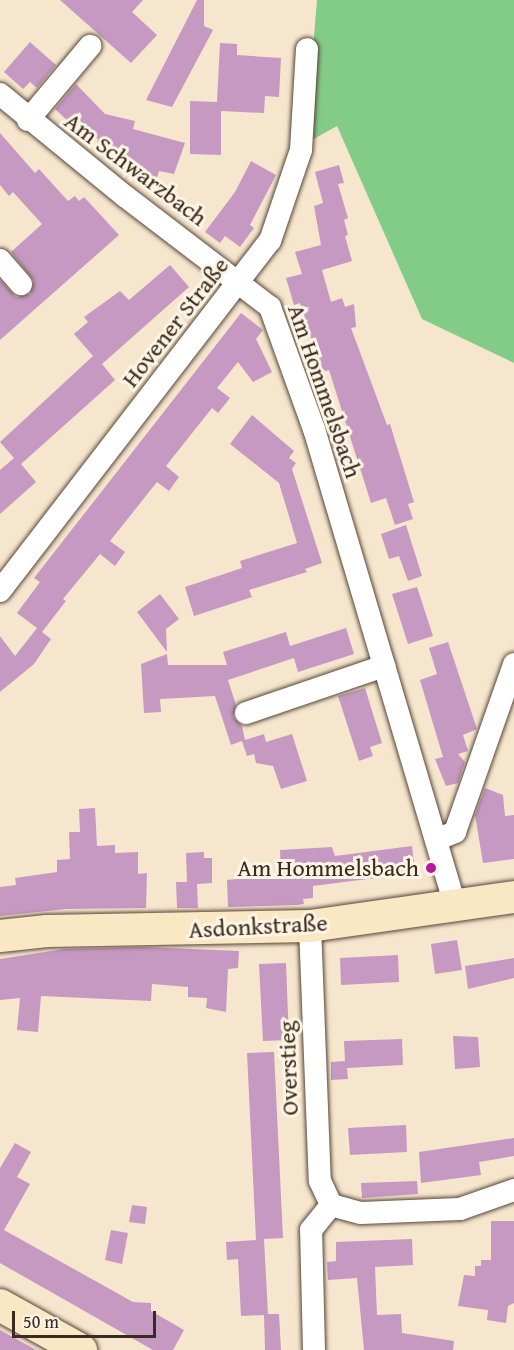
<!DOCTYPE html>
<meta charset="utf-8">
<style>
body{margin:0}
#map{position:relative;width:514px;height:1350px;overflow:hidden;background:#f7e6ce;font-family:"Gentium Book Plus",serif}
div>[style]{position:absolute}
.green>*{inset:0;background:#83cc88}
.building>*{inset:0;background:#c599c2}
.roads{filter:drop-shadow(0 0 2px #574638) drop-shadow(0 0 2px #574638)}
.street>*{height:22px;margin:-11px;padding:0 11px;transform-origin:11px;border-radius:11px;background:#fff}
.secondary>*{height:32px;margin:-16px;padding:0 16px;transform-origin:16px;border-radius:16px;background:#fae7c3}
.dots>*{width:16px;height:16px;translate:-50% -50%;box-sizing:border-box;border:3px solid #fcf5e5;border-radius:50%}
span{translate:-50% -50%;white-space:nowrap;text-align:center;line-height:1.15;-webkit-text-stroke:6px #fcf5e5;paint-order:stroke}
.street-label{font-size:24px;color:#3b2a1e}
.poi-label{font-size:24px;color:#3b2a1e}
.right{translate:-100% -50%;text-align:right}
.scale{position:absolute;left:12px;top:1311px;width:144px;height:27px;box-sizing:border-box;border:3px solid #3b2a1e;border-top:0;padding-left:8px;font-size:18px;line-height:21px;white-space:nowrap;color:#3b2a1e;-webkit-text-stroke:4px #fcf5e5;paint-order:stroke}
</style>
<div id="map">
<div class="green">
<i style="clip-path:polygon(317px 0,514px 0,514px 363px,422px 319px,337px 126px,305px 144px)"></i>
</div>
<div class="building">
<i style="clip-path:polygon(60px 0,143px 0,132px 12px,157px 35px,131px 63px)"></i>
<i style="clip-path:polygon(197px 0,204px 0,204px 26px,213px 30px,172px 107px,146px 100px)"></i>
<i style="clip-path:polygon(30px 42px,56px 65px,37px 88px,30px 82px,23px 89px,4px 72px)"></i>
<i style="clip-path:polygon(220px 43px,237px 44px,237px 55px,281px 58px,279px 97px,265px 96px,264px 113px,221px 111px,221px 155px,190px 154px,190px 101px,217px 102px)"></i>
<i style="clip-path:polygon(76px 84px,105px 114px,135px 121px,133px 129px,185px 143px,174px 174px,159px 171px,157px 178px,141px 174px,143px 167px,114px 160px,115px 154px,96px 150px,98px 139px,75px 118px,70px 123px,55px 109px)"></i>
<i style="clip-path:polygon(0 133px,35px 173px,39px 169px,68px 201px,75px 196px,79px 201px,84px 197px,119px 235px,0 340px,0 280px,16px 297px,30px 294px,34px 281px,11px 252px,42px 224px,13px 192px,9px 196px,0 185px)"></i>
<i style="clip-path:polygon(251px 161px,276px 175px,250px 225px,254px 228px,240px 247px,225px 236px,220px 243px,205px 232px,235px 192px)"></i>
<i style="clip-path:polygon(339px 165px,344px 183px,338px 184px,348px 218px,344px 220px,348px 235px,345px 236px,352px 261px,322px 270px,331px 302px,342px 298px,345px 307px,354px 304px,356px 327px,351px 328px,387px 425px,390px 424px,414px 502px,408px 504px,413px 519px,395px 525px,386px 498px,371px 503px,329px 370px,322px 372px,300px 303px,294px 305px,286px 278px,302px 274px,295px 252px,321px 245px,314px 206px,323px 203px,315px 172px)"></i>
<i style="clip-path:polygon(170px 265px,189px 287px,102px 364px,115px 380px,21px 464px,36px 482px,0 514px,0 470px,14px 458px,0 442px,93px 356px,74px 334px,88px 322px,84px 317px,120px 291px,129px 300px)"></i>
<i style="clip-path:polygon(241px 313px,263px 330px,256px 339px,272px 372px,253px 382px,238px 362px,217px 388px,230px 398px,218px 413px,212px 408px,166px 466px,179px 477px,169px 491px,157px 482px,110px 541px,125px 552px,115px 566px,100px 554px,63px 599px,66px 601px,42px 632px,51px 639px,34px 664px,0 692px,0 636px,15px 656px,37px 628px,17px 613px,40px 582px,34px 578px)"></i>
<i style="clip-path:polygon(252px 415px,294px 451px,289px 458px,296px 463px,292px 469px,322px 563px,305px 569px,307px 572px,249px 590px,252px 597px,194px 616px,185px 587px,242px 568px,240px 561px,297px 543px,279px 483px,230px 444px)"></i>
<i style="clip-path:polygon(406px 525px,422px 576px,408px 581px,399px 556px,389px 559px,381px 534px)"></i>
<i style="clip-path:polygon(417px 587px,433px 636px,408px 644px,392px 594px)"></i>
<i style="clip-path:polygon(160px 594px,179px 619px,166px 629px,167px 652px,137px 612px)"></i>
<i style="clip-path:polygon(346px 628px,354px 654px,298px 672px,294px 658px,228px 680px,236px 705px,233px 717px,242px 726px,245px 740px,264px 734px,266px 742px,292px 734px,307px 781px,281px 789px,273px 766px,256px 763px,254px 754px,247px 756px,242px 741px,231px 745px,215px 696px,160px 699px,161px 712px,144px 713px,141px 664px,167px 654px,168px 665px,227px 665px,223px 652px,267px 638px,286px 632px,290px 646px)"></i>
<i style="clip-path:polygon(448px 642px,477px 729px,463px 735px,468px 751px,458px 754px,465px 762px,458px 783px,446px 786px,435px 759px,443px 757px,420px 680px,437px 674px,429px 648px)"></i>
<i style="clip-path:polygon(365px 688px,382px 743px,370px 747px,373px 756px,359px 761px,338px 696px)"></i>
<i style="clip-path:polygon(485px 788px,503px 795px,505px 816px,514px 815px,514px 859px,483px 863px,475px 815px)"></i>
<i style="clip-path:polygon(95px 808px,97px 846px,115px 845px,115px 853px,138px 852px,138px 874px,147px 873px,146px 908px,66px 909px,0 916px,0 887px,16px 885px,15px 878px,57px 872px,57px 860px,70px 859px,69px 832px,80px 832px,79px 809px)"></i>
<i style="clip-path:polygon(412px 846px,415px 873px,313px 886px,313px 898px,303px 899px,304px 904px,297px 905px,228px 907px,227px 880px,281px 874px,280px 850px,332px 847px,335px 856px)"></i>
<i style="clip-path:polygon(204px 852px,204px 858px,212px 858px,212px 883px,197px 884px,198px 908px,177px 908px,176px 882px,187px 882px,186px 853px)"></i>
<i style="clip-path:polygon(457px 940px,462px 970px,435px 974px,431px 944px)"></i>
<i style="clip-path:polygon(144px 947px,239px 951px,238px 968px,228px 969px,226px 1012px,206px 1008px,207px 998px,188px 997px,188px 987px,152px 984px,151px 1001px,41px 996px,38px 1032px,17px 1030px,20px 998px,0 1000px,0 959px,64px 949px)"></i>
<i style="clip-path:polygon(398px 955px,399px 982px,341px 985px,340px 958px)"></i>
<i style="clip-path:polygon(514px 958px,514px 978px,468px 989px,465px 966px)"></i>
<i style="clip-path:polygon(286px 963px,289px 1040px,263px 1041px,259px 964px)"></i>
<i style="clip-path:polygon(453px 1036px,478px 1037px,480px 1067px,455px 1069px)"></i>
<i style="clip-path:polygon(402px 1039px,403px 1065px,347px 1068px,348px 1079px,331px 1080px,331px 1062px,345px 1061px,344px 1041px)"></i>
<i style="clip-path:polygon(274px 1052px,283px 1238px,264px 1239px,268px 1314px,279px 1314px,281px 1350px,265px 1350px,264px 1315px,241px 1316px,238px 1259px,227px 1260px,226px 1242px,256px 1240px,247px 1053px)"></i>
<i style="clip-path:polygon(406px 1125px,407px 1152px,350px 1155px,348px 1128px)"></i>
<i style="clip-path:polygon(514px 1138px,514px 1156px,479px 1162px,481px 1175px,421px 1183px,419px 1152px)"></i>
<i style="clip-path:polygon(15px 1143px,31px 1152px,17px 1177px,30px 1184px,4px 1230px,133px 1302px,151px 1303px,151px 1311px,184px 1330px,173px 1350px,153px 1350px,0 1263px,0 1168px)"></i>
<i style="clip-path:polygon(417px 1181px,418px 1194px,362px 1198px,361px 1183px)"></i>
<i style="clip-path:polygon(132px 1205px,147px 1207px,145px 1224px,129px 1222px)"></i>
<i style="clip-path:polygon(491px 1221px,514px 1221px,514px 1303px,508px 1306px,506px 1323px,487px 1320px,488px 1310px,458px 1306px,464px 1275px,475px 1276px,475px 1266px,481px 1266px,481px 1260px,491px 1260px)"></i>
<i style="clip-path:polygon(111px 1230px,128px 1233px,122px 1264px,105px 1260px)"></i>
<i style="clip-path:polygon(412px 1239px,413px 1265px,375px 1267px,377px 1315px,401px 1314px,402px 1333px,454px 1341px,453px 1350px,364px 1350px,357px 1278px,328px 1280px,327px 1262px,336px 1261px,336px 1242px)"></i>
<i style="clip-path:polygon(0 1330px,36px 1350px,0 1350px)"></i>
</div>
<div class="roads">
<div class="street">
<i style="left:0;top:94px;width:163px;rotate:39.3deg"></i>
<i style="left:126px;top:197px;width:181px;rotate:37.4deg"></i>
<i style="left:270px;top:307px;width:130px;rotate:70.2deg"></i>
<i style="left:314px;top:429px;width:496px;rotate:73.5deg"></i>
<i style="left:28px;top:120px;width:97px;rotate:-50deg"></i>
<i style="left:0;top:260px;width:32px;rotate:49deg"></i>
<i style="left:0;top:591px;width:442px;rotate:-52.4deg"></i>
<i style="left:270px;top:241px;width:96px;rotate:-71.2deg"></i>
<i style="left:301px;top:150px;width:101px;rotate:-86.6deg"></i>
<i style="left:246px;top:713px;width:146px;rotate:-18.8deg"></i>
<i style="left:436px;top:840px;width:21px;rotate:-23deg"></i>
<i style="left:455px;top:832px;width:178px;rotate:-70.6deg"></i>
<i style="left:310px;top:926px;width:255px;rotate:87.8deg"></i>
<i style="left:320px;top:1181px;width:26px;rotate:65deg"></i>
<i style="left:331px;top:1205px;width:31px;rotate:15deg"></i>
<i style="left:361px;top:1213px;width:99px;rotate:-2.3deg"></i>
<i style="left:460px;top:1209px;width:57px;rotate:-19.4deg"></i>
<i style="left:314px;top:1350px;width:120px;rotate:-91.4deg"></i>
<i style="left:311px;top:1230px;width:32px;rotate:-51deg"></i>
</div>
<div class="secondary">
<i style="left:0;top:936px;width:47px;rotate:-6.1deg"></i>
<i style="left:47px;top:931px;width:263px;rotate:-1.1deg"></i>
<i style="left:310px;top:926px;width:206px;rotate:-8.1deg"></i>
<i style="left:0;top:1305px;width:93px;rotate:29.1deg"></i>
</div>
</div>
<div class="dots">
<i style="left:431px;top:868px;background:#b5179e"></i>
</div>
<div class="street-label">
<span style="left:136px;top:169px;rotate:37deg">Am Schwarzbach</span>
<span style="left:175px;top:322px;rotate:-52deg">Hovener Straße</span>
<span style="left:325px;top:391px;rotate:71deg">Am Hommelsbach</span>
<span style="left:258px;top:926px;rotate:-3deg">Asdonkstraße</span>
<span style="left:288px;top:1068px;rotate:-92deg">Overstieg</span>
</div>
<div class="poi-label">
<span class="right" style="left:419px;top:868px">Am Hommelsbach</span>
</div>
<div class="scale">50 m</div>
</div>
